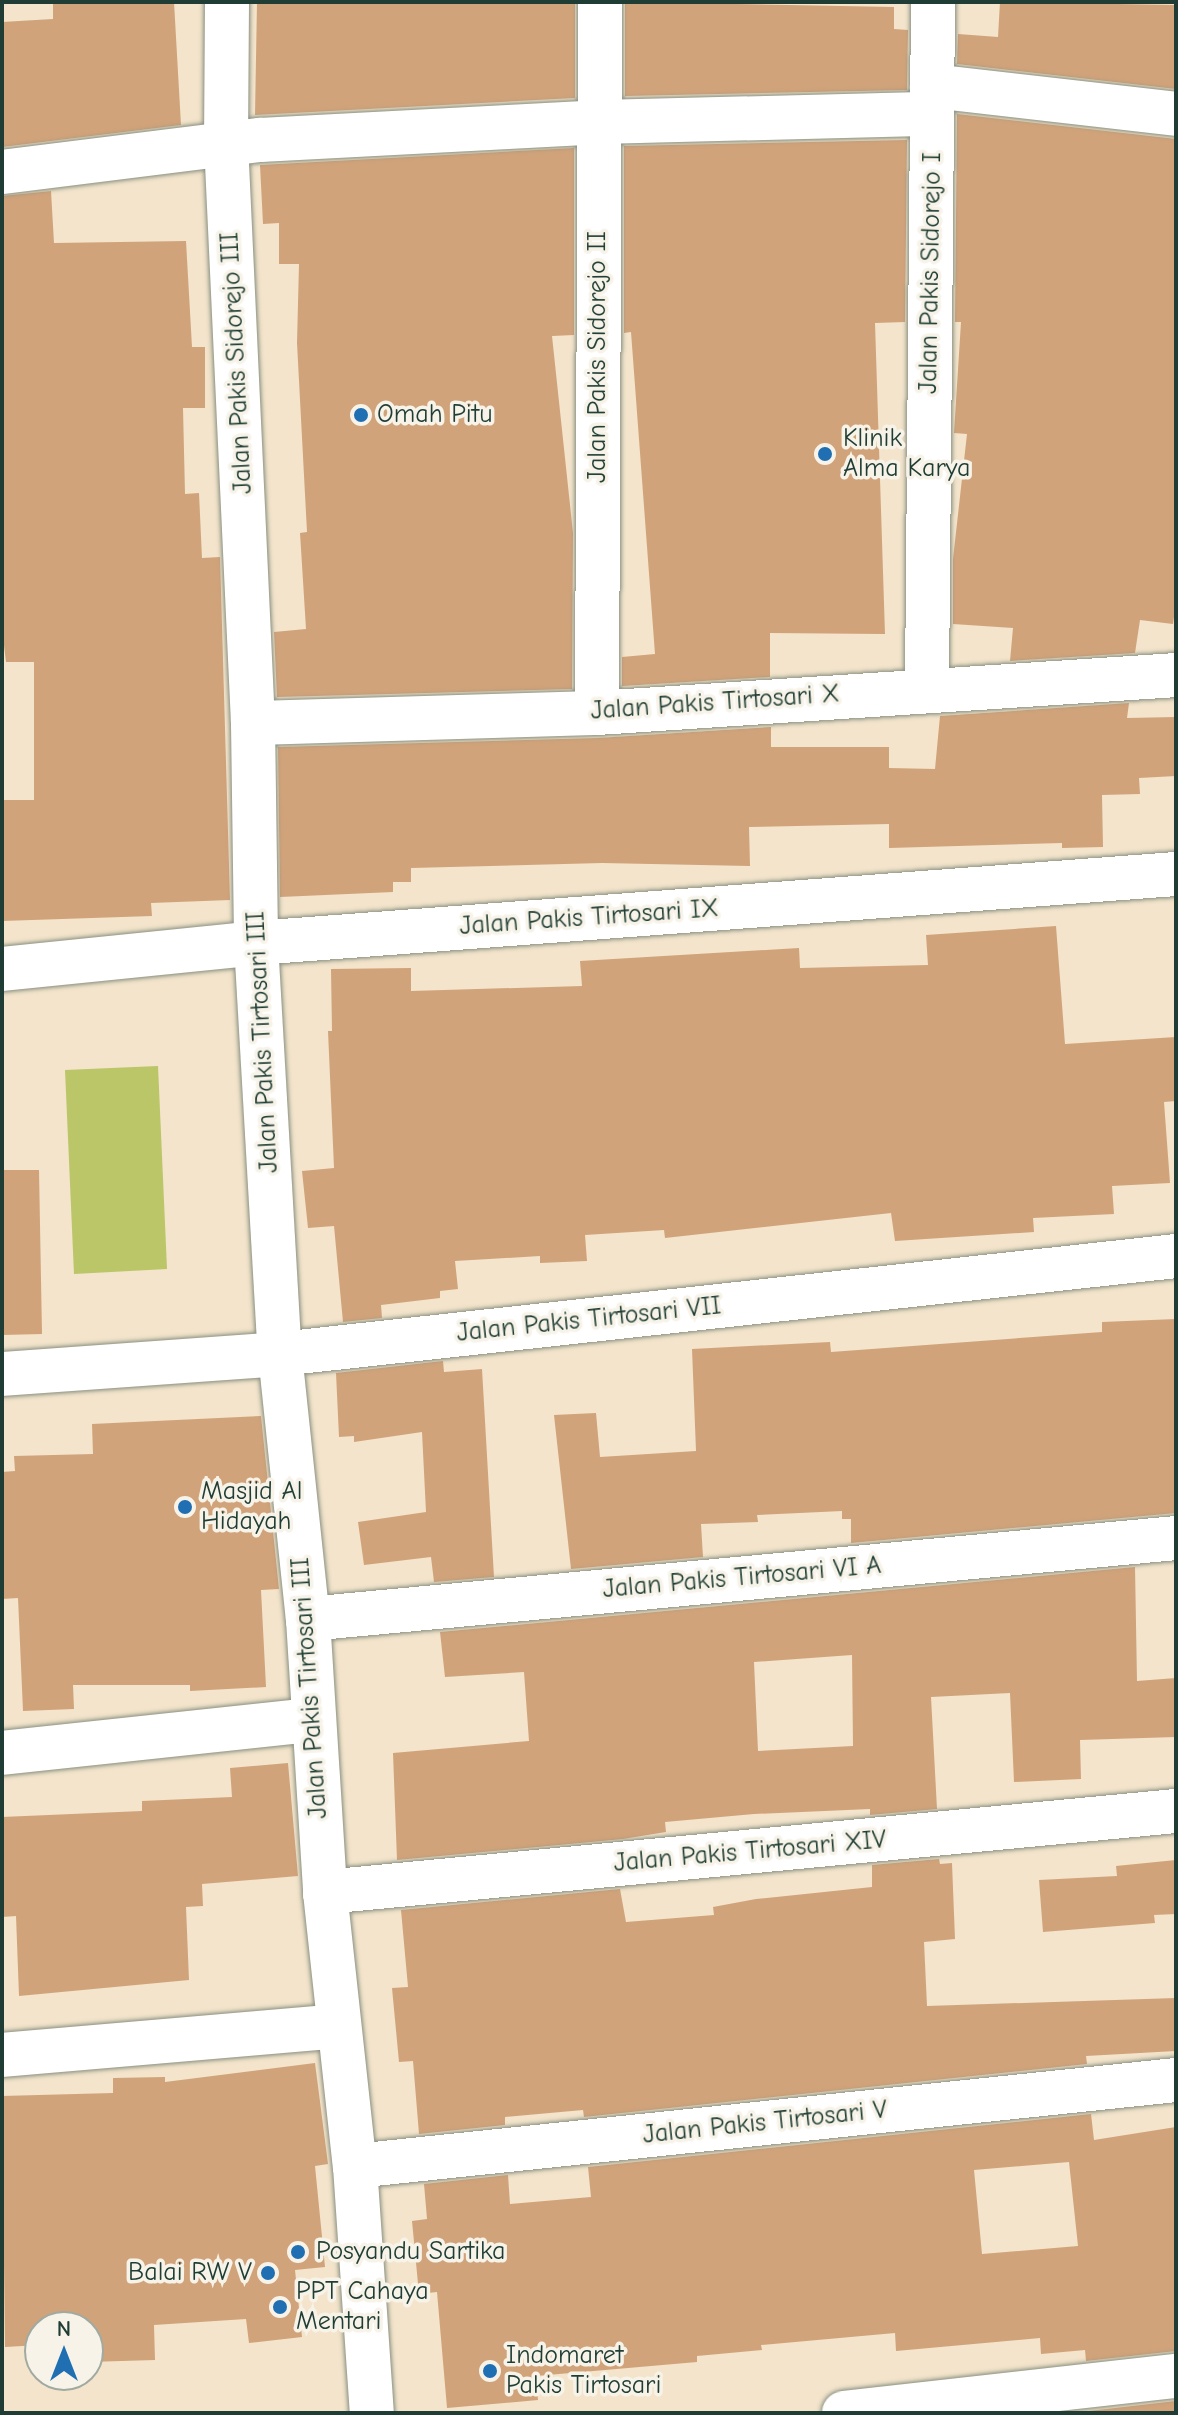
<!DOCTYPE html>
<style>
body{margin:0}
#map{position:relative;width:1178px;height:2415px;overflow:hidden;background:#f3e4cb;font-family:"Comic Neue",sans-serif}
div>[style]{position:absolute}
.green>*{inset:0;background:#bac667}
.building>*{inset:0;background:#d1a37a}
.roads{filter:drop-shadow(0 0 2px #899080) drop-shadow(0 0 2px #899080)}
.minor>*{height:44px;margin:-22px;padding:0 22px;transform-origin:22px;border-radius:22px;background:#fff}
.dots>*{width:22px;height:22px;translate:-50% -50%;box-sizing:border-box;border:4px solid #f7f3e8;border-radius:50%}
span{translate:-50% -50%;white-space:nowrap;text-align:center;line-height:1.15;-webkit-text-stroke:7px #f7f3e8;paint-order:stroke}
.street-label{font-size:26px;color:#1f3d34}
.poi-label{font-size:26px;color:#1f3d34}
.left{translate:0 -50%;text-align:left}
.right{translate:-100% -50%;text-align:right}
.frame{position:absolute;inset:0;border:4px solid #1f3d34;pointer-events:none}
.north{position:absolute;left:24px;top:2311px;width:80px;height:80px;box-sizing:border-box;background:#f7f3e8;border:2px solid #a1aaa0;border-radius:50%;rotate:0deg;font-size:22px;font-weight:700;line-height:32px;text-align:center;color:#1f3d34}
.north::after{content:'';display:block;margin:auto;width:28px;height:36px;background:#1f6fb2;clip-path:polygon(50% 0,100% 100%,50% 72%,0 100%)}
</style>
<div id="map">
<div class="green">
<i style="clip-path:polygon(158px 1066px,167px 1269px,74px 1274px,65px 1070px)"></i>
</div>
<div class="building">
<i style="clip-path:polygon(174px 2px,181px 125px,2px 147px,2px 22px,53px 19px,53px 3px)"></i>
<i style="clip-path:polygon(257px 2px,575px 2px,575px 98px,255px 115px)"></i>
<i style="clip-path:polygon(625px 2px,894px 7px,894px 29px,908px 30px,907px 90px,625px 96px)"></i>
<i style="clip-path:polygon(1000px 2px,1176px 5px,1176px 89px,957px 64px,958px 34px,998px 37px)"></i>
<i style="clip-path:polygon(957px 114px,1176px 139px,1176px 602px,1173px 624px,1140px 620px,1135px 653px,1010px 661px,1013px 628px,953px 624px,953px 559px,967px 434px,954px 433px,961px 322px,955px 322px)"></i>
<i style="clip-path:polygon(907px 140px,905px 322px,875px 323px,885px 634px,770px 633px,770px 677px,622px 686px,622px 657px,655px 654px,631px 332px,624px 333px,624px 146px)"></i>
<i style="clip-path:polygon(574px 148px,574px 335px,552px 336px,573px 533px,572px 689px,277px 697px,274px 632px,306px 629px,300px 533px,307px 532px,297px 343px,299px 264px,279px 264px,279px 223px,263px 224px,260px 165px)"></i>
<i style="clip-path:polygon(51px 191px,54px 243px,186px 241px,192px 347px,205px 347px,205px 408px,183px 408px,185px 494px,199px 493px,202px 558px,220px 557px,230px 900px,151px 903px,152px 916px,2px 921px,2px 800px,34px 800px,34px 662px,6px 662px,2px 629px,2px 196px)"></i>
<i style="clip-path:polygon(1129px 703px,1127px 718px,1176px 717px,1176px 776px,1139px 778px,1140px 794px,1102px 795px,1103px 847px,1062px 848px,1062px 843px,889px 848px,889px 824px,749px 827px,750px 866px,602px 863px,411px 868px,411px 882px,393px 882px,393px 892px,280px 897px,278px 747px,598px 738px,771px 727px,771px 747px,889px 747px,889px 768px,935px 769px,940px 716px)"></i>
<i style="clip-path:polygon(1056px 926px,1065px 1044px,1176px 1037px,1176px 1101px,1164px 1102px,1170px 1183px,1112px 1186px,1114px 1214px,1033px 1218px,1034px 1232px,895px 1241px,891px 1213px,665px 1238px,664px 1230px,585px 1235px,587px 1261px,540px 1263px,540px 1256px,455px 1261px,458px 1289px,440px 1291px,440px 1298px,381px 1305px,382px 1318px,343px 1322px,334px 1226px,308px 1228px,302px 1171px,334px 1168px,328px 1031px,332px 1031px,331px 969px,411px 968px,411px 991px,582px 986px,580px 961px,799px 948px,800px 968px,928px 965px,926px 935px)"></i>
<i style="clip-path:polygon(2px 1170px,39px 1170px,42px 1334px,2px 1335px)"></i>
<i style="clip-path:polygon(1176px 1319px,1176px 1513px,851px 1543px,851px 1519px,842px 1519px,842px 1511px,757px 1515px,758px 1522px,701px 1524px,703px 1557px,571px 1569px,554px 1415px,596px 1413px,600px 1457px,696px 1451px,692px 1349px,830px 1342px,831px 1352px,1102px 1332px,1102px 1322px)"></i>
<i style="clip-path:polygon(443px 1361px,444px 1372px,482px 1369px,494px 1577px,434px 1582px,431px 1557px,364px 1565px,358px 1522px,426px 1512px,422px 1432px,354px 1442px,354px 1436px,339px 1437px,336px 1373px)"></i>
<i style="clip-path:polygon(261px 1416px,279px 1589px,261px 1590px,266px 1687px,190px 1691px,190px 1685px,73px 1685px,74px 1709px,23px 1711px,18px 1598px,2px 1599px,2px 1472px,15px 1471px,14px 1456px,93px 1454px,92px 1424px)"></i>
<i style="clip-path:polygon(evenodd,1135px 1567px,1137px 1681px,1176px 1678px,1176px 1737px,1080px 1740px,1081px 1779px,1014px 1782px,1010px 1693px,931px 1697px,937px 1809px,870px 1815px,870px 1809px,754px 1814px,665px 1822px,666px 1832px,623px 1839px,397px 1860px,393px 1753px,529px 1741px,524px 1672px,445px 1677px,440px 1632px,1135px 1567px,852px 1655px,853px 1746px,758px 1751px,754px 1662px,852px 1655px)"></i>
<i style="clip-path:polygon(288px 1763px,298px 1876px,202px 1884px,203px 1906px,186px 1907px,189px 1980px,19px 1996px,16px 1916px,2px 1917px,2px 1817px,142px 1811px,142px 1801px,232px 1797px,230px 1768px)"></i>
<i style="clip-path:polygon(939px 1859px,940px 1864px,952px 1863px,955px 1939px,924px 1942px,927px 2006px,1176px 1998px,1176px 2051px,1086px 2056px,1087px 2064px,584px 2117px,583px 2110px,505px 2117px,505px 2125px,419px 2134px,413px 2061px,399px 2062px,392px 1988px,408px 1987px,401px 1910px,620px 1889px,626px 1922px,714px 1915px,713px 1907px,756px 1899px,872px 1887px,872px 1865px)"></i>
<i style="clip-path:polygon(1176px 1860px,1176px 1914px,1154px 1915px,1155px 1923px,1043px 1932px,1039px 1880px,1117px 1876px,1116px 1866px)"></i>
<i style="clip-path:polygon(315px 2063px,328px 2164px,315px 2166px,325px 2267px,295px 2270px,302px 2337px,249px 2343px,246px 2319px,154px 2325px,155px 2360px,88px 2362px,88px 2327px,40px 2327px,40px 2345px,5px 2347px,2px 2096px,113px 2093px,113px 2078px,165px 2077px,165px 2082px)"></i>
<i style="clip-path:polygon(evenodd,1091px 2114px,1094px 2140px,1176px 2127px,1176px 2351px,1086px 2361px,1085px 2350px,1041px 2354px,1040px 2338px,896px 2351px,895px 2333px,761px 2345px,762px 2350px,697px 2356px,697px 2362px,536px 2376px,538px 2400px,447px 2408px,437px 2292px,419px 2294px,412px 2221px,427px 2219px,424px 2184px,508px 2175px,510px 2204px,591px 2197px,588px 2167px,1091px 2114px,1069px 2162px,1078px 2246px,982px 2254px,974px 2170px,1069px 2162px)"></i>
<i style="clip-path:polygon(1176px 2401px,1176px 2413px,1089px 2413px,1089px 2411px)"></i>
</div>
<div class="roads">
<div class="minor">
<i style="left:227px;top:2px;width:140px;rotate:90.4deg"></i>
<i style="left:226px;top:142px;width:582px;rotate:87.34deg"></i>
<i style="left:253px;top:723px;width:220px;rotate:89.2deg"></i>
<i style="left:256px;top:943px;width:412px;rotate:86.7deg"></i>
<i style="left:280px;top:1354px;width:266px;rotate:84deg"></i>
<i style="left:308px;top:1619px;width:274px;rotate:86.4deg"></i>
<i style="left:325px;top:1892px;width:276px;rotate:83.8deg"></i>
<i style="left:355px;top:2166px;width:248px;rotate:86.1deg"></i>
<i style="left:932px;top:86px;width:246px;rotate:6.5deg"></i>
<i style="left:2px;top:172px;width:260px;rotate:-7.1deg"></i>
<i style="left:260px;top:140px;width:339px;rotate:-3deg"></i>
<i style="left:599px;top:122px;width:333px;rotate:-1.4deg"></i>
<i style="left:927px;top:688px;width:686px;rotate:-89.5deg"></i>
<i style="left:597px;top:713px;width:711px;rotate:-89.76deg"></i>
<i style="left:253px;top:723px;width:344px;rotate:-1.7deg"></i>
<i style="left:597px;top:713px;width:580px;rotate:-3.75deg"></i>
<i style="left:2px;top:969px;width:255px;rotate:-5.8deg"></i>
<i style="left:256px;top:943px;width:923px;rotate:-4.29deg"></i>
<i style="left:2px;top:1374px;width:279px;rotate:-4.1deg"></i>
<i style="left:280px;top:1354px;width:901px;rotate:-6.24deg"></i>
<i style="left:308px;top:1619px;width:872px;rotate:-5.33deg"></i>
<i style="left:2px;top:1753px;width:313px;rotate:-6.1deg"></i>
<i style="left:325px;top:1892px;width:855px;rotate:-5.44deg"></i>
<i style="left:2px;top:2055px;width:338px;rotate:-4.9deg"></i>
<i style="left:355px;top:2166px;width:825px;rotate:-5.98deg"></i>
<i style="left:844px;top:2413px;width:334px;rotate:-6.4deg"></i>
</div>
</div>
<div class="dots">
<i style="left:361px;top:415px;background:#1f6fb2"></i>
<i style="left:825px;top:454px;background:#1f6fb2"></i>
<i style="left:185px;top:1507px;background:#1f6fb2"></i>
<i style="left:298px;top:2252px;background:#1f6fb2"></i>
<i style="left:268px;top:2273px;background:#1f6fb2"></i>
<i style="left:280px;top:2307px;background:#1f6fb2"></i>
<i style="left:490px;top:2371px;background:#1f6fb2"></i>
</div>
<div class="street-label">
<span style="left:931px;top:273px;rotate:-89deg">Jalan Pakis Sidorejo I</span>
<span style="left:598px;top:357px;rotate:-90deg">Jalan Pakis Sidorejo II</span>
<span style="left:237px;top:363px;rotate:-93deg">Jalan Pakis Sidorejo III</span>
<span style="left:715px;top:703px;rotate:-4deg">Jalan Pakis Tirtosari X</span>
<span style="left:589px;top:918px;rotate:-4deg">Jalan Pakis Tirtosari IX</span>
<span style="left:263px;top:1042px;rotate:-93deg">Jalan Pakis Tirtosari III</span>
<span style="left:589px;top:1320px;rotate:-6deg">Jalan Pakis Tirtosari VII</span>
<span style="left:742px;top:1578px;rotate:-5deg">Jalan Pakis Tirtosari VI A</span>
<span style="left:310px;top:1688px;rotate:-94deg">Jalan Pakis Tirtosari III</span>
<span style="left:750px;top:1852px;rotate:-5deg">Jalan Pakis Tirtosari XIV</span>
<span style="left:765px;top:2123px;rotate:-6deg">Jalan Pakis Tirtosari V</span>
</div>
<div class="poi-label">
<span class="left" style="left:377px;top:415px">Omah Pitu</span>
<span class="left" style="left:843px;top:454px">Klinik<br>Alma Karya</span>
<span class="left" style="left:201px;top:1507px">Masjid Al<br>Hidayah</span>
<span class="left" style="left:316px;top:2252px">Posyandu Sartika</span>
<span class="right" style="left:252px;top:2273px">Balai RW V</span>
<span class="left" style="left:296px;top:2307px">PPT Cahaya<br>Mentari</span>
<span class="left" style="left:506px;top:2371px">Indomaret<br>Pakis Tirtosari</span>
</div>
<div class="frame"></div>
<div class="north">N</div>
</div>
